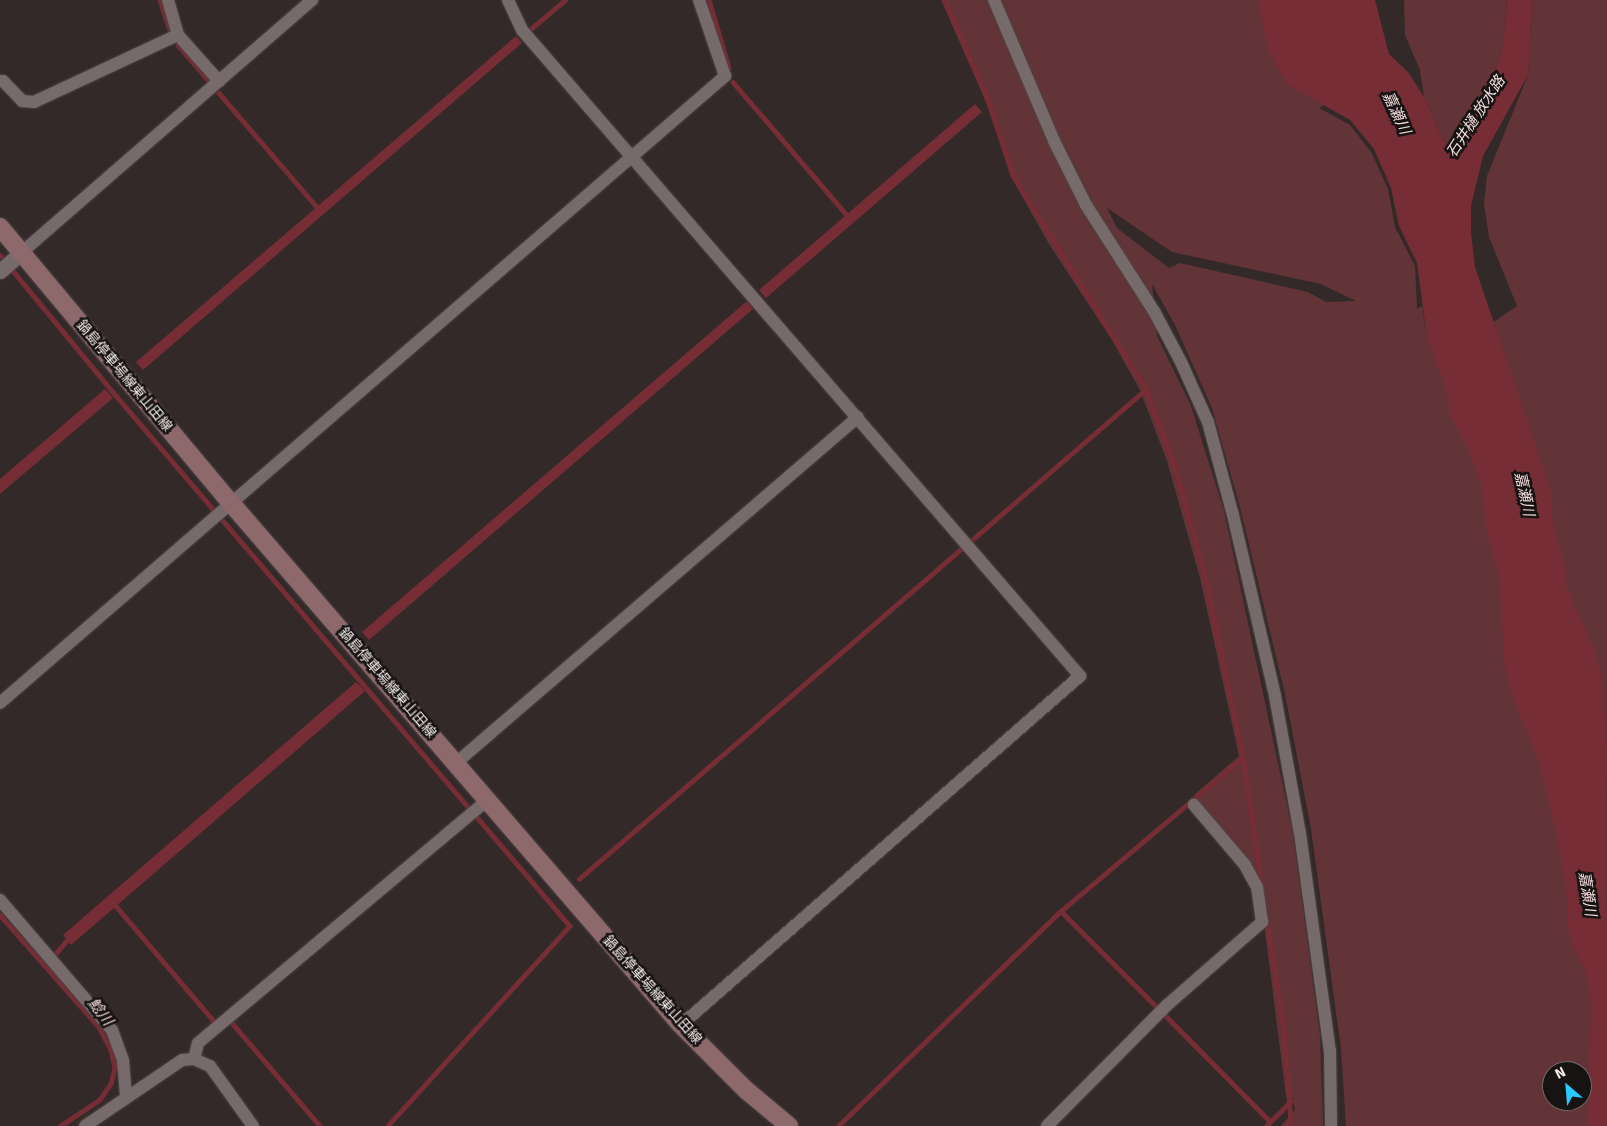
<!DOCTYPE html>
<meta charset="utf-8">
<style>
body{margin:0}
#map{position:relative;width:1607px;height:1126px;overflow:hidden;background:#342929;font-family:Signika,"Noto Sans JP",sans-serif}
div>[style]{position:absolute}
.green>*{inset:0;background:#623437}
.water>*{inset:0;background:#762d35}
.stream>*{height:4.5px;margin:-2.25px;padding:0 2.25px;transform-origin:2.25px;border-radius:2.25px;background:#762d35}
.roads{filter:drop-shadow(0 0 1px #4e4546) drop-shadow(0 0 1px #4e4546)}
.minor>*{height:12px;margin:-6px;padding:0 6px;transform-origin:6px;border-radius:6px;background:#776a6b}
.tertiary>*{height:15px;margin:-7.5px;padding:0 7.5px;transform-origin:7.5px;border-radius:7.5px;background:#776a6b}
.secondary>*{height:18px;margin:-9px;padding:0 9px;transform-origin:9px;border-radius:9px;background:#8e696c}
span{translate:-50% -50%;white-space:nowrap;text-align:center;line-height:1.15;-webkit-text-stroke:5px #181313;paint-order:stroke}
.street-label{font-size:14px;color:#f1e9e9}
.water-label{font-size:15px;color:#f3dbdc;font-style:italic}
.north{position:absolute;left:1542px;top:1061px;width:50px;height:50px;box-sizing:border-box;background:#181313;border:1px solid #6f6969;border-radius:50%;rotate:333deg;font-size:14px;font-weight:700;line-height:20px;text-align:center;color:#f1e9e9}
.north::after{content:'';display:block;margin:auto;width:18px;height:22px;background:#29c8ff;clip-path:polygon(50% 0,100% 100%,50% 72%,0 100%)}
</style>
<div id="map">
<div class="green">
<i style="clip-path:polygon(evenodd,941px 0,1258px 0,1288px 85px,1325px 105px,1319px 108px,1350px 125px,1371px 152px,1388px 189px,1395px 227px,1415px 266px,1417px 309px,1422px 306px,1427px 339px,1431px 348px,1492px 323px,1517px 306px,1489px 237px,1484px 204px,1487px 176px,1528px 75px,1532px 0,1607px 0,1607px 1126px,1346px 1126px,1341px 1049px,1311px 829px,1285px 694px,1240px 507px,1212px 408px,1175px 325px,1152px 284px,1157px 336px,1191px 406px,1224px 511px,1293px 833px,1320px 1036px,1323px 1126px,1281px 1126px,1295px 1110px,1292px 1097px,1286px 1096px,1258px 875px,1194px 795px,1239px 756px,1200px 578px,1167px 461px,1140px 390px,1112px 340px,1049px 244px,1010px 175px,991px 113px,941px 0,1107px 208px,1172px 252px,1321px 284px,1356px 301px,1326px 302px,1308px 292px,1180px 263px,1169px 268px,1117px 228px,1107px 208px,941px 0,1552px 1071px,1582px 1071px,1582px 1101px,1552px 1101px,1552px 1071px)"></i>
<i style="clip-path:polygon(1404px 0,1507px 0,1505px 30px,1500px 58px,1456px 148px,1448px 150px,1424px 97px,1420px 70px,1405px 35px)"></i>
</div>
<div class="water">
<i style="clip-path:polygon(1258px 0,1375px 0,1389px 54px,1408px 72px,1424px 97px,1448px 150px,1456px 148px,1500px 58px,1505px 30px,1507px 0,1532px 0,1528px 75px,1483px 156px,1471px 206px,1471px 233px,1475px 267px,1551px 491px,1551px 517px,1564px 561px,1566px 586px,1595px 651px,1602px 682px,1607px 747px,1605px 859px,1607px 925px,1607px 1126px,1586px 1126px,1589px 1100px,1591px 1002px,1585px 970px,1572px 944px,1567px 922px,1567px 896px,1559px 848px,1540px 765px,1511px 694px,1504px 659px,1499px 575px,1486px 528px,1481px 484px,1467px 447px,1449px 413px,1448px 394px,1427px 339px,1417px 263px,1399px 226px,1391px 188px,1374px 149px,1350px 120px,1288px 85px,1268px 50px)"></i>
<i style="clip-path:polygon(516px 36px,522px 43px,143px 370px,136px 362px)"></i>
<i style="clip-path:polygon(975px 104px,982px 112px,766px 298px,759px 290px)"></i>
<i style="clip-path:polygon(747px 301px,753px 309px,369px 640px,362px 632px)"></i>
<i style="clip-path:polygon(105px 389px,113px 398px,0 494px,0 479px)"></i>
<i style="clip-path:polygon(356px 682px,365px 691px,71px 945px,63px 935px)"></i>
</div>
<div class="stream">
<i style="left:160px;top:0;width:33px;rotate:72deg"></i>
<i style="left:709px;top:0;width:70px;rotate:73.4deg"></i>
<i style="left:945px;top:0;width:109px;rotate:66.7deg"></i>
<i style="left:988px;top:100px;width:81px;rotate:71.3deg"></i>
<i style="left:1014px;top:177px;width:250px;rotate:58.1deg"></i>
<i style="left:1146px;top:389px;width:82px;rotate:69.4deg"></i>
<i style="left:1175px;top:466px;width:113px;rotate:74.6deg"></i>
<i style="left:1205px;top:575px;width:186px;rotate:78.2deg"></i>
<i style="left:1243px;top:757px;width:132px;rotate:81.7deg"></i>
<i style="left:532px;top:28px;width:43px;rotate:-40.3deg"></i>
<i style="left:178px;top:45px;width:48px;rotate:49.3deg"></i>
<i style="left:733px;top:82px;width:175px;rotate:49.4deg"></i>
<i style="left:219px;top:93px;width:150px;rotate:49.3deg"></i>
<i style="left:0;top:255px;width:1px;rotate:45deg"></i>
<i style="left:14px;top:272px;width:154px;rotate:50.5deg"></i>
<i style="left:112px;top:391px;width:704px;rotate:49.43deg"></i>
<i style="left:570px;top:926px;width:270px;rotate:132.3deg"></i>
<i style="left:973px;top:539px;width:229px;rotate:-40.9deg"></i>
<i style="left:579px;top:879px;width:506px;rotate:-40.83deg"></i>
<i style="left:116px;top:906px;width:151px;rotate:49.6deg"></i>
<i style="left:1061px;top:911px;width:136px;rotate:45deg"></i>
<i style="left:0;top:915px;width:149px;rotate:48.5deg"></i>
<i style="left:99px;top:1027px;width:26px;rotate:62deg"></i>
<i style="left:111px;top:1050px;width:18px;rotate:77deg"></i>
<i style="left:115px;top:1068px;width:16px;rotate:104deg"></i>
<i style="left:111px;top:1084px;width:19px;rotate:125deg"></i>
<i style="left:100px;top:1100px;width:47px;rotate:146.3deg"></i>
<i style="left:1267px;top:918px;width:113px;rotate:81.4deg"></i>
<i style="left:1284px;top:1030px;width:92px;rotate:85.6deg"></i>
<i style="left:1291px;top:1122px;width:5px;rotate:127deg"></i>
<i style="left:52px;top:958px;width:23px;rotate:-50deg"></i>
<i style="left:1165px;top:1015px;width:149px;rotate:45.3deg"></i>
<i style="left:233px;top:1024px;width:134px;rotate:49.5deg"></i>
<i style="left:838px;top:1126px;width:310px;rotate:-44deg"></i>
<i style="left:1061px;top:911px;width:238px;rotate:-40.2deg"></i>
<i style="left:1266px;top:1126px;width:34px;rotate:-45deg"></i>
</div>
<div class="roads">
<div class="minor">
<i style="left:168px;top:0;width:36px;rotate:74deg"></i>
<i style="left:178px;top:35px;width:62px;rotate:48.3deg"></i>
<i style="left:508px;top:0;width:33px;rotate:65deg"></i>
<i style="left:522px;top:30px;width:854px;rotate:49.18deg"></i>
<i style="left:1080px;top:676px;width:530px;rotate:138.82deg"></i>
<i style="left:994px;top:0;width:153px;rotate:66.9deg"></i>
<i style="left:1054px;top:141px;width:72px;rotate:63.4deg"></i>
<i style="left:1086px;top:205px;width:128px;rotate:57.4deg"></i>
<i style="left:1155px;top:313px;width:55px;rotate:62deg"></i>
<i style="left:1181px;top:362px;width:66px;rotate:65.8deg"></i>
<i style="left:1208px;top:422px;width:96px;rotate:75deg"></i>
<i style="left:1233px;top:515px;width:186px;rotate:76.9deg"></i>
<i style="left:1275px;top:696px;width:139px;rotate:79.7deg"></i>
<i style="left:1300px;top:833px;width:220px;rotate:82.2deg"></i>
<i style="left:1330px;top:1051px;width:75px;rotate:89.2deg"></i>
<i style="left:0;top:81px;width:3px"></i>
<i style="left:3px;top:81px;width:28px;rotate:46deg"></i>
<i style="left:22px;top:101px;width:12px;rotate:5deg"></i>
<i style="left:34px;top:102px;width:159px;rotate:-25deg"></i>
<i style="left:21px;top:253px;width:386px;rotate:-41deg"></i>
<i style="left:0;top:703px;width:959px;rotate:-40.85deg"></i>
<i style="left:725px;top:76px;width:80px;rotate:-108.9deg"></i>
<i style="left:456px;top:763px;width:530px;rotate:-40.72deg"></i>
<i style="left:0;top:900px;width:172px;rotate:49.3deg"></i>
<i style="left:112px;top:1030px;width:33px;rotate:70deg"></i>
<i style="left:123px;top:1061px;width:37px;rotate:85deg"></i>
<i style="left:194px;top:1059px;width:16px;rotate:-76deg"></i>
<i style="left:198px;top:1043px;width:378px;rotate:-40deg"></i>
<i style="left:85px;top:1126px;width:117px;rotate:-34.2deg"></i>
<i style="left:182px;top:1060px;width:12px;rotate:-5deg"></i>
<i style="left:194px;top:1059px;width:17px;rotate:24deg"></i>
<i style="left:210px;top:1066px;width:74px;rotate:54.4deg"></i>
<i style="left:1047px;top:1126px;width:169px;rotate:-45.2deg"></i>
<i style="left:1166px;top:1006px;width:128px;rotate:-41.2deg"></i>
<i style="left:1262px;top:922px;width:35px;rotate:-98deg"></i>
<i style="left:1257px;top:887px;width:25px;rotate:-119deg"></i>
<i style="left:1245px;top:865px;width:79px;rotate:-130.4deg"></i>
</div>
<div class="tertiary">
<i style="left:0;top:271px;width:28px;rotate:-41deg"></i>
</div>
<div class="secondary">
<i style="left:0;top:227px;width:360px;rotate:50.1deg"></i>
<i style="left:231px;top:503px;width:689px;rotate:49.24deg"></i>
<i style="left:681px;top:1025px;width:92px;rotate:45deg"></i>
<i style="left:746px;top:1090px;width:56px;rotate:39.9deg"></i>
</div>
</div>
<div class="street-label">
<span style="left:124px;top:376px;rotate:50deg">鍋島停車場線東山田線</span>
<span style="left:387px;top:683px;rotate:49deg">鍋島停車場線東山田線</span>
<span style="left:652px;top:990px;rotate:48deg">鍋島停車場線東山田線</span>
</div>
<div class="water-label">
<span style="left:1396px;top:113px;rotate:65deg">嘉瀬川</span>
<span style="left:1476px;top:117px;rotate:-57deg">石井樋 放水路</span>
<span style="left:1524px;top:494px;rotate:78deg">嘉瀬川</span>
<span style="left:1587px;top:894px;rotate:81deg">嘉瀬川</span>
<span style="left:100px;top:1012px;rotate:52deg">鯰川</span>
</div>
<div class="north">N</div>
</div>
